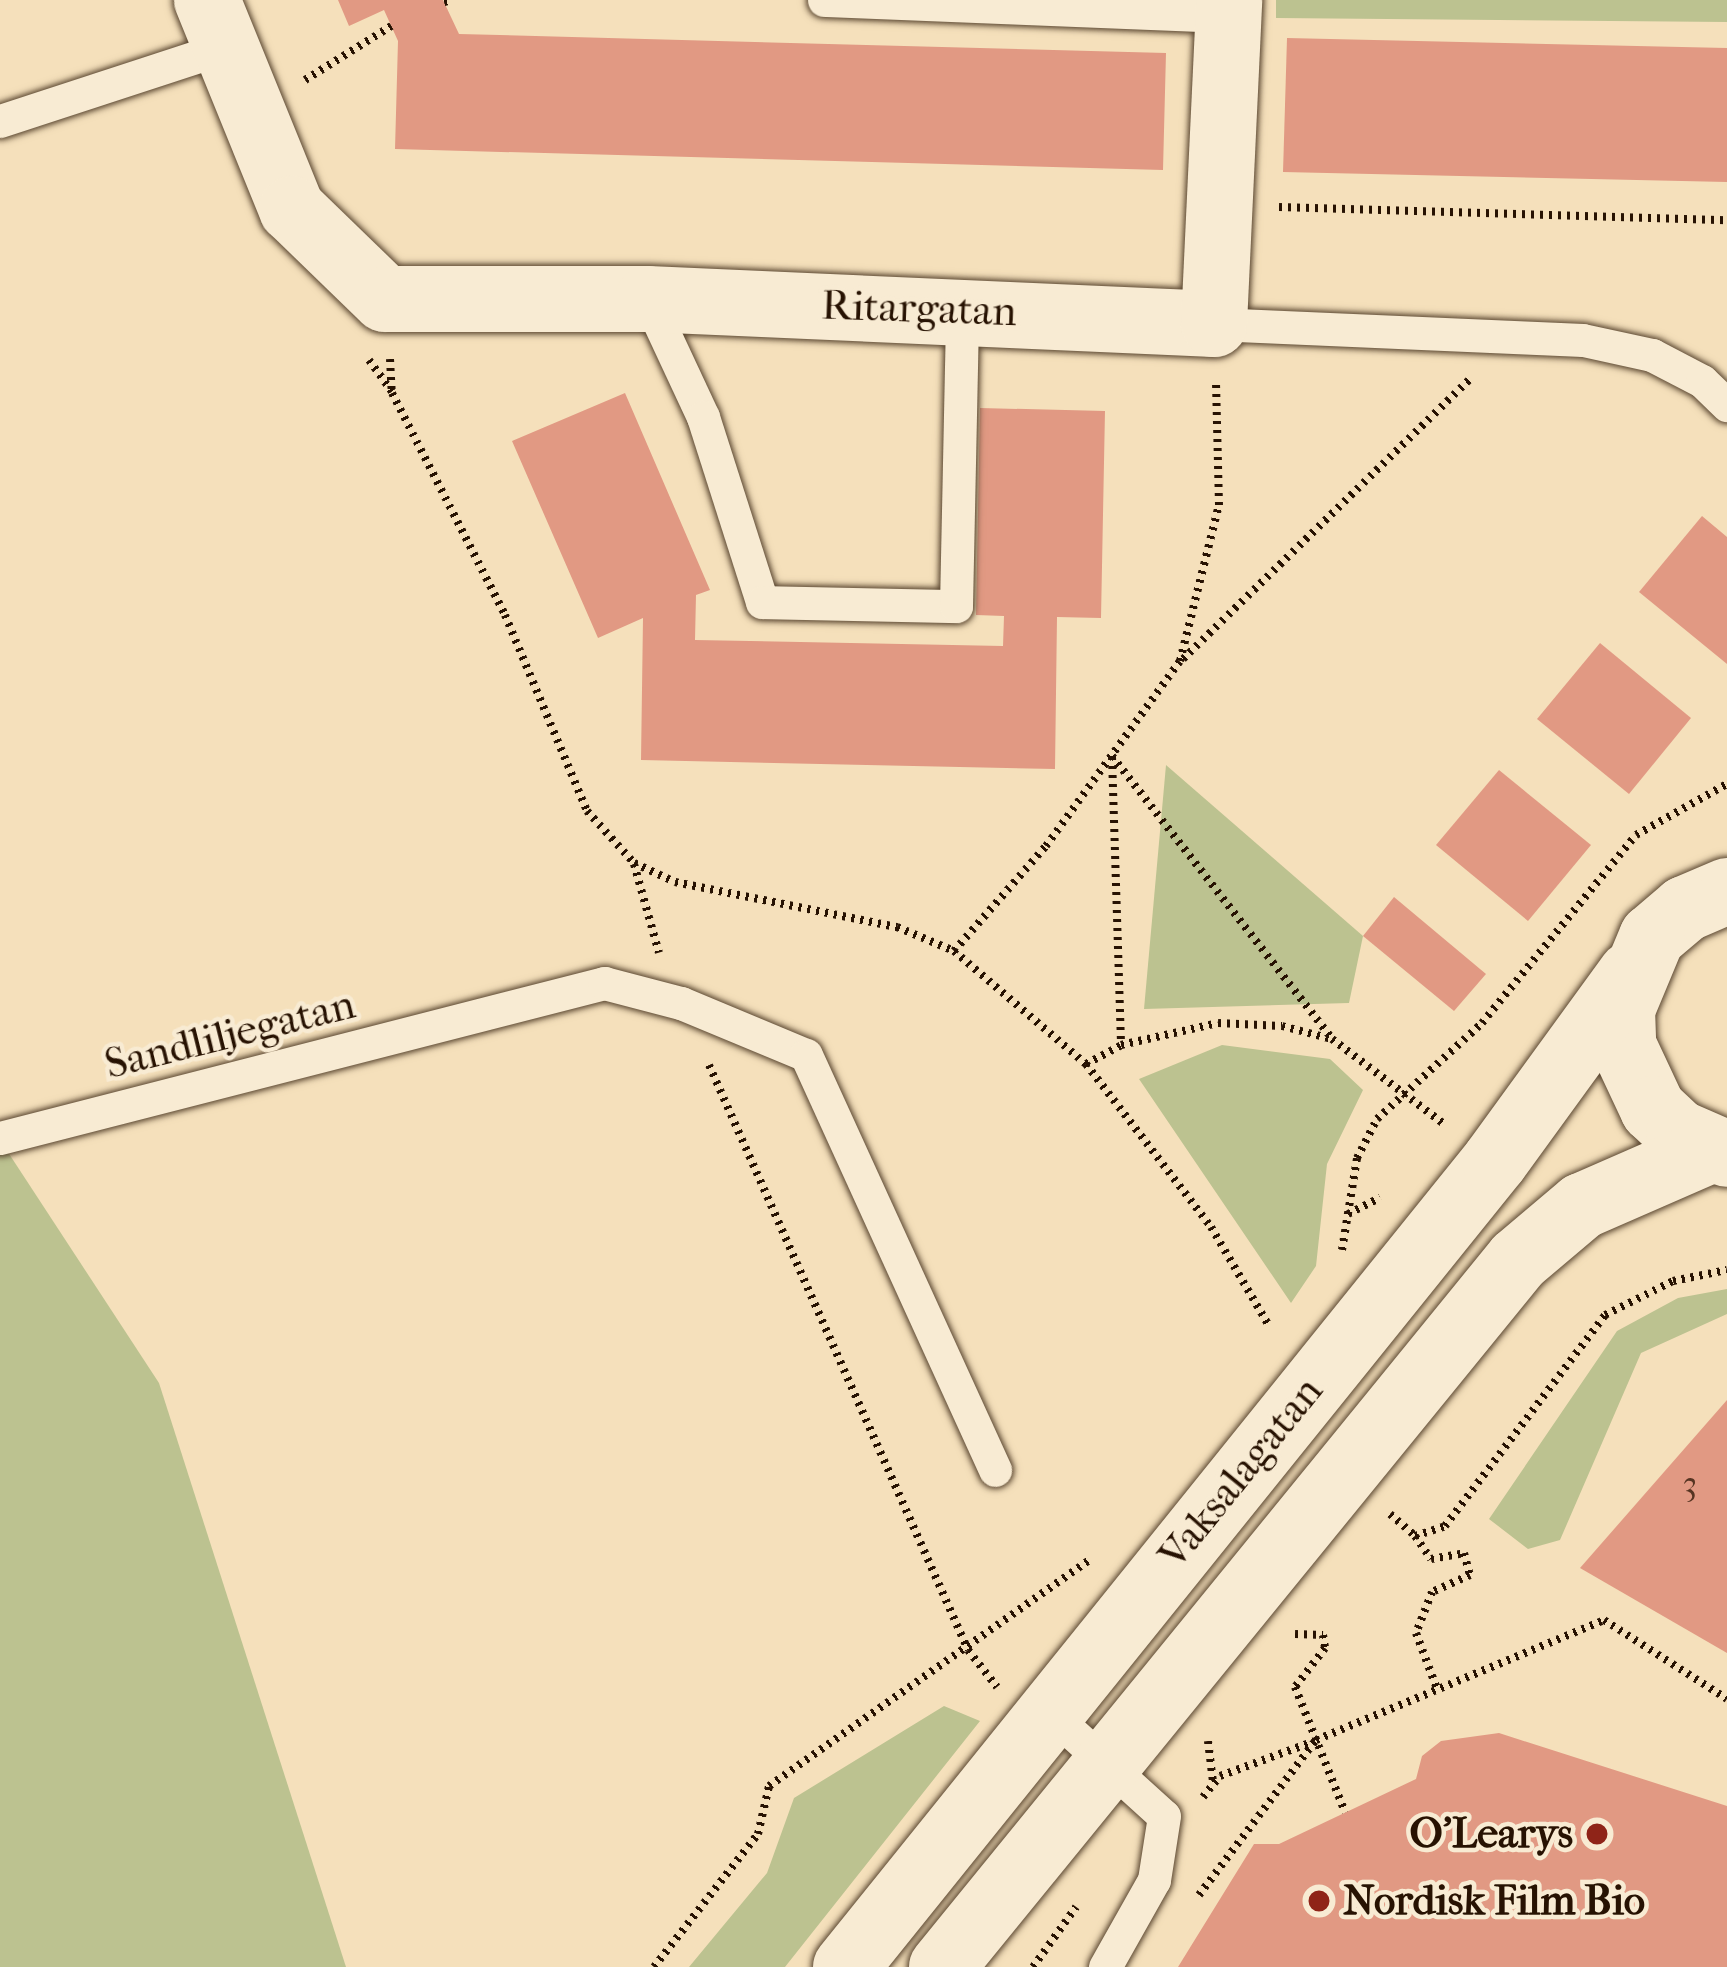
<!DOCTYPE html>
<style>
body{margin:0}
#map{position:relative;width:1727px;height:1967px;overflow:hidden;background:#f5e0bb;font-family:"IM FELL French Canon",serif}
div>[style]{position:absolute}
.green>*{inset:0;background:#bcc290}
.building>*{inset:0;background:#e19983}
.path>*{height:8px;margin-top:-4px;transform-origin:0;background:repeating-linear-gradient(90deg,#271202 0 3px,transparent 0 9px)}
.roads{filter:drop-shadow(0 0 3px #5a4630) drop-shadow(0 0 3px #5a4630)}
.service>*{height:33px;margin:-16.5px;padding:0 16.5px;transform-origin:16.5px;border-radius:16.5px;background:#f8ebd3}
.minor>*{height:66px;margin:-33px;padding:0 33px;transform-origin:33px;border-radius:33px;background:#f8ebd3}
.secondary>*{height:66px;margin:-33px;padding:0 33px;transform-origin:33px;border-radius:33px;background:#f8ebd3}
.dots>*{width:33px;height:33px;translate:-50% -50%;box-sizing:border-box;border:6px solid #f8ebd3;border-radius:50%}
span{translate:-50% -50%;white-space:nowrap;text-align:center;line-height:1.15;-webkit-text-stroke:9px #f8ebd3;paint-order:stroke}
.number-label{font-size:36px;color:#563422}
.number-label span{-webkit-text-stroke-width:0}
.street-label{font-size:42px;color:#271202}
.poi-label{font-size:42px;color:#271202;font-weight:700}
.right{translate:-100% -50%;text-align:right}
.left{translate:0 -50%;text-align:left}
</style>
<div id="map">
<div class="green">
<i style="clip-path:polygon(1276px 0,1727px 0,1727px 22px,1276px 18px)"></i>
<i style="clip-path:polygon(1166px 765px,1363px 936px,1349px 1003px,1144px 1009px)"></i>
<i style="clip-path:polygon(1222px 1045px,1330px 1059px,1363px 1090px,1327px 1164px,1316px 1266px,1291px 1303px,1139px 1079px)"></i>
<i style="clip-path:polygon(0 1140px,159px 1383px,346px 1967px,0 1967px)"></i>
<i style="clip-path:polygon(1727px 1289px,1727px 1314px,1641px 1353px,1560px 1540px,1528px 1549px,1489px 1519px,1617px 1331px,1678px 1298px)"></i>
<i style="clip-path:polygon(944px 1706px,980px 1721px,785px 1967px,689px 1967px,767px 1873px,794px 1798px)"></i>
</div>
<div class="building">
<i style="clip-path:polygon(338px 0,443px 0,459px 34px,1166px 53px,1163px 170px,395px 149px,398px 41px,384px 10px,349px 26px)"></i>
<i style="clip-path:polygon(1287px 38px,1727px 48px,1727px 182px,1283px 172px)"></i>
<i style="clip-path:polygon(625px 393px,710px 590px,696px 595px,695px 640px,1003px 646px,1004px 616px,976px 615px,980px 408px,1105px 411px,1101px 618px,1057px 617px,1055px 769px,641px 760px,643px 618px,598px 638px,512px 441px)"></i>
<i style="clip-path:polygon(1702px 516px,1727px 537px,1727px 664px,1639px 592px)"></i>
<i style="clip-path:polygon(1600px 643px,1691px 718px,1629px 794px,1537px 719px)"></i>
<i style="clip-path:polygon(1499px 770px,1591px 845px,1528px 921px,1436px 845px)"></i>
<i style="clip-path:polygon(1394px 897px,1486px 974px,1454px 1011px,1363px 936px)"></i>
<i style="clip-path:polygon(1727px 1400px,1727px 1653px,1580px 1568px)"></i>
<i style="clip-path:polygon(1499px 1733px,1727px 1806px,1727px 1967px,1178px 1967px,1254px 1844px,1279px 1844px,1416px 1779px,1422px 1756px,1441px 1741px)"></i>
</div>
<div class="path">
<i style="left:444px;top:2px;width:8px;rotate:-14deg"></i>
<i style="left:305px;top:80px;width:102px;rotate:-32.1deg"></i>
<i style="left:1279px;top:207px;width:448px;rotate:1.7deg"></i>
<i style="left:390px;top:359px;width:34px;rotate:87deg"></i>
<i style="left:392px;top:393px;width:249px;rotate:63deg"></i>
<i style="left:505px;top:615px;width:212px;rotate:67.3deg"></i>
<i style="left:587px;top:811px;width:70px;rotate:47.9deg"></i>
<i style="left:634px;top:863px;width:45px;rotate:24.9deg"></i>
<i style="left:675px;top:882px;width:227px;rotate:11.5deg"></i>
<i style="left:897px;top:927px;width:62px;rotate:22.8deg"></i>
<i style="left:954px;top:951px;width:174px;rotate:40.6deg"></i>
<i style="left:1086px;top:1064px;width:205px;rotate:52.5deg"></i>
<i style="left:1211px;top:1227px;width:113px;rotate:59.6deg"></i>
<i style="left:369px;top:360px;width:39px;rotate:54deg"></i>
<i style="left:1183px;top:659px;width:400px;rotate:-44.3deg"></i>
<i style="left:1112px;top:756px;width:358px;rotate:52.1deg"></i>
<i style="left:1112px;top:757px;width:288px;rotate:88.2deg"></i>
<i style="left:634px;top:864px;width:92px;rotate:74.3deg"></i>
<i style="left:954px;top:951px;width:140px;rotate:-48.8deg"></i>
<i style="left:1046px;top:846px;width:228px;rotate:-54.1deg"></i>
<i style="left:1180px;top:661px;width:161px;rotate:-76deg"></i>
<i style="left:1219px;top:505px;width:124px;rotate:-91.4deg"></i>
<i style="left:1086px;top:1064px;width:40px;rotate:-28deg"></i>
<i style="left:1121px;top:1045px;width:99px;rotate:-12.8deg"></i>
<i style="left:1218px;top:1023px;width:64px;rotate:2.7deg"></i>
<i style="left:1282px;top:1026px;width:52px;rotate:14.6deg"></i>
<i style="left:1332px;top:1039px;width:141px;rotate:37.2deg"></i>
<i style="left:709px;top:1065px;width:640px;rotate:66.12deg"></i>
<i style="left:968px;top:1650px;width:47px;rotate:51.9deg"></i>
<i style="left:1348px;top:1214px;width:36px;rotate:-27deg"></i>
<i style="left:1342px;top:1250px;width:93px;rotate:-80.7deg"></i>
<i style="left:1357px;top:1158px;width:44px;rotate:-62.9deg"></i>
<i style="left:1377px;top:1119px;width:142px;rotate:-42.4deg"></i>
<i style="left:1482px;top:1023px;width:243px;rotate:-50.7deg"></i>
<i style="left:1636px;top:835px;width:104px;rotate:-29.3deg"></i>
<i style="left:1390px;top:1514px;width:33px;rotate:41deg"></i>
<i style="left:1415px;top:1536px;width:32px;rotate:-18deg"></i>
<i style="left:1445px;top:1526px;width:265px;rotate:-52.8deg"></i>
<i style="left:1605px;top:1315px;width:76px;rotate:-26.6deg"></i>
<i style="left:1673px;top:1281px;width:55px;rotate:-11.5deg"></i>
<i style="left:1415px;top:1536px;width:28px;rotate:55deg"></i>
<i style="left:1431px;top:1559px;width:34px;rotate:-10deg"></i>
<i style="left:1464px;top:1553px;width:23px;rotate:75deg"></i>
<i style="left:1470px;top:1575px;width:42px;rotate:155.9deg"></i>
<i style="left:1432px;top:1592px;width:44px;rotate:111.3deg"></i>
<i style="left:1416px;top:1633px;width:60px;rotate:69.4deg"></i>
<i style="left:1295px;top:1634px;width:28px;rotate:2deg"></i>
<i style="left:1323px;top:1635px;width:13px;rotate:81deg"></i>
<i style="left:1325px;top:1648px;width:49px;rotate:127.6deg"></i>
<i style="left:1295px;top:1687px;width:135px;rotate:68.2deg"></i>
<i style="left:1208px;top:1741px;width:41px;rotate:83deg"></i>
<i style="left:1203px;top:1797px;width:27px;rotate:-51deg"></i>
<i style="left:1220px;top:1776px;width:101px;rotate:-20.2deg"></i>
<i style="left:1199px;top:1895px;width:194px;rotate:-53deg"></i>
<i style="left:1316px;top:1740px;width:312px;rotate:-22.6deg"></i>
<i style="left:1604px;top:1620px;width:146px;rotate:32.7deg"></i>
<i style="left:654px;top:1967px;width:169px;rotate:-52deg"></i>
<i style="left:758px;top:1834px;width:49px;rotate:-77.1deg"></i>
<i style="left:769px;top:1786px;width:392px;rotate:-35.2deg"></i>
<i style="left:1033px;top:1967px;width:74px;rotate:-54.4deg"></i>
</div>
<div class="roads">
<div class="service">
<i style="left:824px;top:0;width:404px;rotate:2.3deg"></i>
<i style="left:0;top:121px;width:239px;rotate:-18.1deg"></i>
<i style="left:648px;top:299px;width:130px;rotate:65deg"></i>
<i style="left:703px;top:417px;width:194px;rotate:72.3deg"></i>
<i style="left:762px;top:602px;width:194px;rotate:1.2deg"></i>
<i style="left:956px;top:606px;width:297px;rotate:-88.8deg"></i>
<i style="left:1214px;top:324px;width:369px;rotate:2.5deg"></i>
<i style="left:1583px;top:340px;width:71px;rotate:12.3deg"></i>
<i style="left:1652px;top:355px;width:56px;rotate:27.5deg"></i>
<i style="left:1702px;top:381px;width:35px;rotate:44deg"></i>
<i style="left:0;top:1138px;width:624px;rotate:-14.39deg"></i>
<i style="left:604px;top:983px;width:80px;rotate:14.6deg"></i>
<i style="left:681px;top:1003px;width:135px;rotate:22.6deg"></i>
<i style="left:806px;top:1055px;width:456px;rotate:65.5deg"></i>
<i style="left:1048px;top:1711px;width:156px;rotate:42.2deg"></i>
<i style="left:1164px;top:1816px;width:65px;rotate:98.9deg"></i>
<i style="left:1154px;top:1880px;width:100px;rotate:119.4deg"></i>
</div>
<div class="minor">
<i style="left:207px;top:0;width:226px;rotate:67.9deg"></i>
<i style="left:292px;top:209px;width:129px;rotate:44.1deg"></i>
<i style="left:385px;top:299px;width:263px"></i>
<i style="left:648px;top:299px;width:567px;rotate:2.53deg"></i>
<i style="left:1214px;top:324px;width:324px;rotate:-87.3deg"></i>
</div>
<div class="secondary">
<i style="left:1727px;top:891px;width:46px;rotate:156.8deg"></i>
<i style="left:1685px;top:909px;width:43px;rotate:139.7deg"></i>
<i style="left:1652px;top:937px;width:78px;rotate:112.6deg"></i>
<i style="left:1622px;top:1009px;width:36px;rotate:88deg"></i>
<i style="left:1623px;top:1045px;width:71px;rotate:64.9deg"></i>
<i style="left:1653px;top:1109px;width:35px;rotate:43deg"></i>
<i style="left:1679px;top:1133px;width:52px;rotate:23.6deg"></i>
<i style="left:846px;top:1967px;width:1035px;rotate:-51.16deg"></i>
<i style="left:1495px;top:1161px;width:231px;rotate:-54deg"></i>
<i style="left:942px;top:1967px;width:912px;rotate:-50.83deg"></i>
<i style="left:1518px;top:1260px;width:84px;rotate:-40.2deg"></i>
<i style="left:1582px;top:1206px;width:140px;rotate:-23.6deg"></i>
</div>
</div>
<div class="dots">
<i style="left:1597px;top:1834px;background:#8f2418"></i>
<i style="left:1319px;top:1901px;background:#8f2418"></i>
</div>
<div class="number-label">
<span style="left:1690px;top:1484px">3</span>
</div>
<div class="street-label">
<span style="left:919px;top:309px;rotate:2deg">Ritargatan</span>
<span style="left:230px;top:1035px;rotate:-14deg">Sandliljegatan</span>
<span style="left:1241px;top:1473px;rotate:-51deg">Vaksalagatan</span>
</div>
<div class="poi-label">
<span class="right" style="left:1573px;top:1834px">O'Learys</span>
<span class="left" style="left:1343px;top:1901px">Nordisk Film Bio</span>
</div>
</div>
